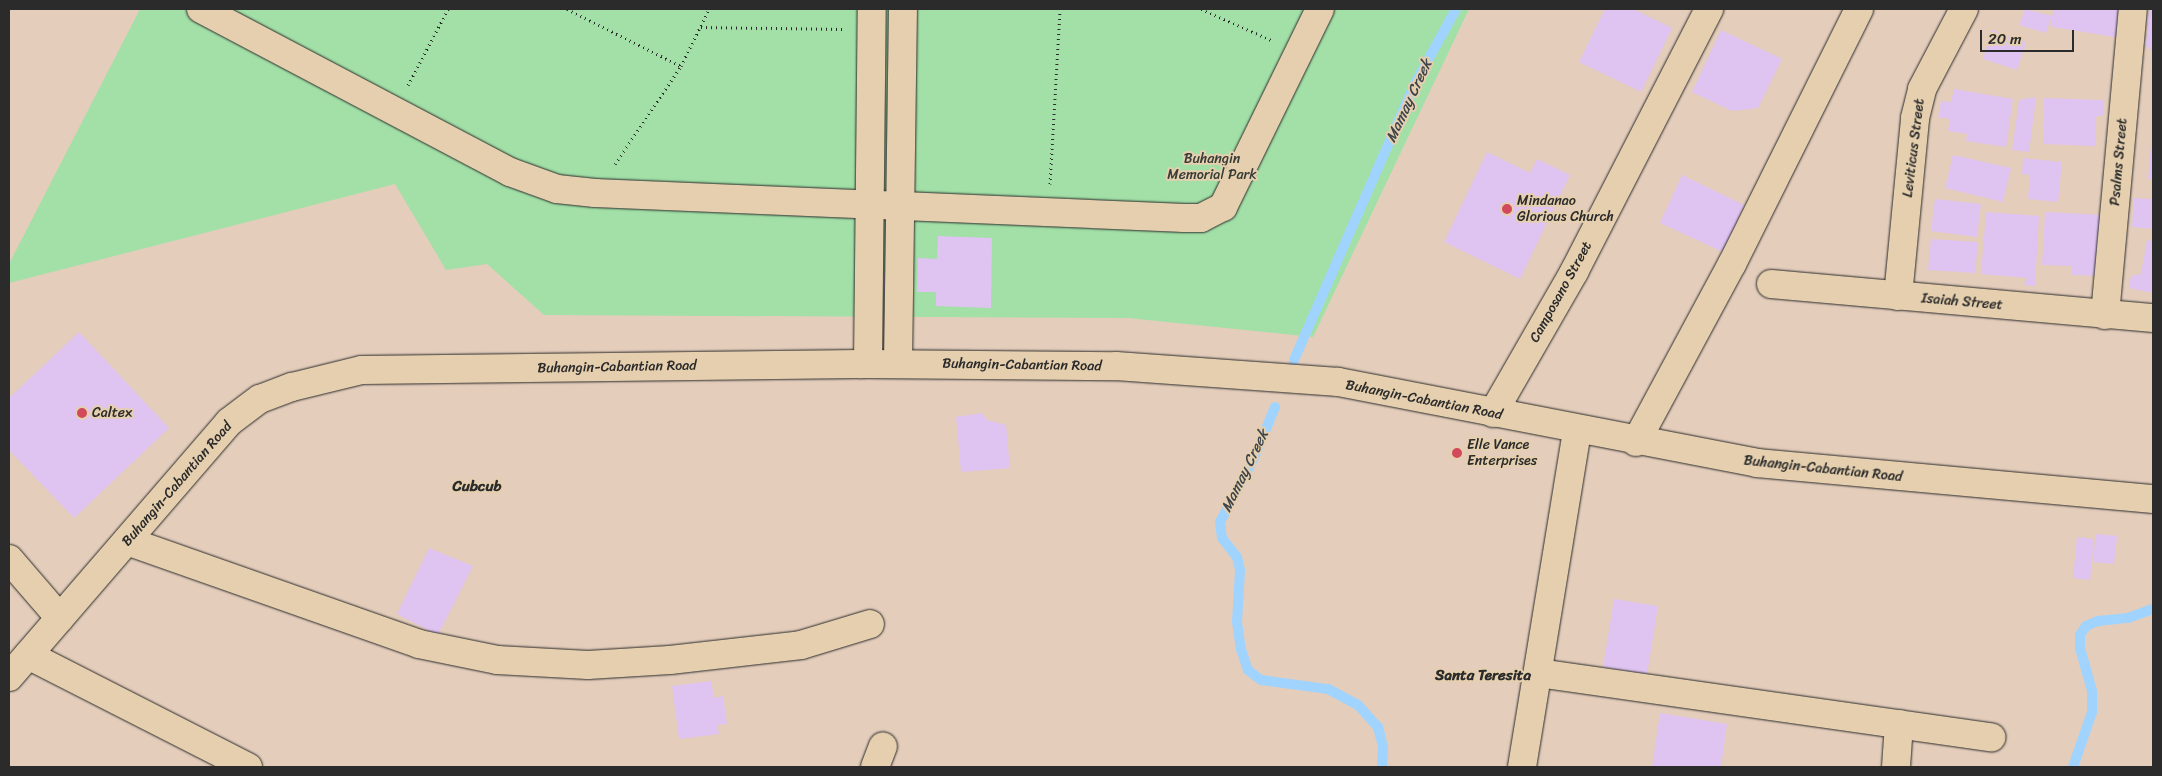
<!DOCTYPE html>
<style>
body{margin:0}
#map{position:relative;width:2162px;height:776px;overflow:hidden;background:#e4cdbb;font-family:Sriracha,sans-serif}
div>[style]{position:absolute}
.green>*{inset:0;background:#a2e0a7}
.stream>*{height:10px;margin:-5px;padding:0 5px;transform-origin:5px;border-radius:5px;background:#a0d4fe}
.building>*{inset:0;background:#dfc3f1}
.path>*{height:3px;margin-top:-1.5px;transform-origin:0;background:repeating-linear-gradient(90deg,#2b2b2b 0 1px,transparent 0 5px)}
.roads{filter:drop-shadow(0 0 1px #2b2b2b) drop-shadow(0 0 1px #2b2b2b)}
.minor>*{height:28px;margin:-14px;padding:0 14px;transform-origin:14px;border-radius:14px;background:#e5cfae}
.major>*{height:28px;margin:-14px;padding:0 14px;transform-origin:14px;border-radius:14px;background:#e5cfae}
.dots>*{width:14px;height:14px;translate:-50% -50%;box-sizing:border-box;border:2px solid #e5cfae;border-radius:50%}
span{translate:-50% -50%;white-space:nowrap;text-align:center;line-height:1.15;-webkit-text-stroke:4px #e5cfae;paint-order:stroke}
.street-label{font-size:14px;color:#2b2b2b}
.park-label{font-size:14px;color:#373d37}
.poi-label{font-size:14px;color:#2b2b2b}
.left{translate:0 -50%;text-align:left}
.water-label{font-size:15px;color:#3d444b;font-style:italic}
.neighbourhood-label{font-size:15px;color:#2b2b2b;font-weight:700}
.frame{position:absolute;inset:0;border:10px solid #2b2b2b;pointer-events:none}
.scale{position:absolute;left:1980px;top:30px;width:94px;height:22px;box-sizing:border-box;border:2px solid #2b2b2b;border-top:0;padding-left:6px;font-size:15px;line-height:18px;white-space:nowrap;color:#2b2b2b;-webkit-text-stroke:4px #e5cfae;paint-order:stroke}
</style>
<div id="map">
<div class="green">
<i style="clip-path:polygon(140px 9px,1469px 9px,1313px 337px,1128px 318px,544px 315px,487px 264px,446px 270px,395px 184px,9px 283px,9px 264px)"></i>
</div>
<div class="stream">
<i style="left:1294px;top:360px;width:298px;rotate:-66.4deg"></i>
<i style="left:1413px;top:87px;width:89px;rotate:-61.1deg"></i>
<i style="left:1275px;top:407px;width:55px;rotate:112.4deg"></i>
<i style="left:1254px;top:458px;width:72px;rotate:118deg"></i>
<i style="left:1220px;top:522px;width:16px;rotate:83deg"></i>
<i style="left:1222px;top:538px;width:24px;rotate:52deg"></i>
<i style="left:1237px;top:557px;width:13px;rotate:77deg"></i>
<i style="left:1240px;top:570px;width:52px;rotate:93.3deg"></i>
<i style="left:1237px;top:622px;width:27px;rotate:82deg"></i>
<i style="left:1241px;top:649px;width:22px;rotate:72deg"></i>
<i style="left:1248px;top:670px;width:16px;rotate:38deg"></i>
<i style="left:1261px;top:680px;width:68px;rotate:7.7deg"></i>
<i style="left:1328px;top:689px;width:34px;rotate:28deg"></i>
<i style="left:1358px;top:705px;width:30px;rotate:48deg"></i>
<i style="left:1378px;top:727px;width:21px;rotate:76deg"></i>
<i style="left:1383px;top:747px;width:20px;rotate:93deg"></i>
<i style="left:2073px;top:767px;width:58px;rotate:-70.9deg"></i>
<i style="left:2092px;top:712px;width:21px;rotate:-90deg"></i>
<i style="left:2092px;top:691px;width:45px;rotate:-105.6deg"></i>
<i style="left:2080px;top:648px;width:13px;rotate:-90deg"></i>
<i style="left:2080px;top:635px;width:11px;rotate:-56deg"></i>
<i style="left:2086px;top:626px;width:13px;rotate:-23deg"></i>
<i style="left:2098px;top:621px;width:30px;rotate:-6deg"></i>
<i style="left:2128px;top:618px;width:27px;rotate:-20deg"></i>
</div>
<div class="building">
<i style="clip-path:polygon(1605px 9px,1633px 9px,1672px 28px,1641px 92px,1579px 62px)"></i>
<i style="clip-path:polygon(2025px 9px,2052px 16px,2054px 9px,2120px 9px,2115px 37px,2052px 27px,2052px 16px,2046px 33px,2019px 25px)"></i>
<i style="clip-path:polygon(2149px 9px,2153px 9px,2153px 53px,2146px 45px)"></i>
<i style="clip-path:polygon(1721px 30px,1782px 59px,1758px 108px,1732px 111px,1692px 92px)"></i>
<i style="clip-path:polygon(1992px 30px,2026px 42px,2017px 70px,1983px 59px)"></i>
<i style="clip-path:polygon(1954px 89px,2013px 99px,2006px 147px,1966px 141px,1967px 134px,1948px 131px,1950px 119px,1938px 117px,1941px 101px,1951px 102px)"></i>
<i style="clip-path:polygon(2036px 97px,2029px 152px,2012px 150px,2019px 100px)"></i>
<i style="clip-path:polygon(2044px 98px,2103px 100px,2103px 115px,2096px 117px,2095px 146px,2043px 144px)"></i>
<i style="clip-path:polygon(2152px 133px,2153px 133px,2153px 179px,2148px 179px)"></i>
<i style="clip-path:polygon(1487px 152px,1530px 173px,1537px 159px,1570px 175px,1520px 279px,1444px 242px)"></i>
<i style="clip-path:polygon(1953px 155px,2011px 168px,2003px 202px,1945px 188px)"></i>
<i style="clip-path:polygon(2023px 158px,2062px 162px,2058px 202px,2028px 199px,2030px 175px,2022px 174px)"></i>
<i style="clip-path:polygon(1682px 175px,1744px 205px,1723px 252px,1660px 223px)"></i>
<i style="clip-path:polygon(2134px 198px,2153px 199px,2153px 229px,2132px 227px)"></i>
<i style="clip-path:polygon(1935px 199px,1981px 204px,1977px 237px,1931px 231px)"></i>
<i style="clip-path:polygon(1986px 212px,2039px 216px,2035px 286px,2024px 285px,2027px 278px,1981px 274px)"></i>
<i style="clip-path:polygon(2045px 212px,2103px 215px,2101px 276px,2071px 275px,2071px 266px,2042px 265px)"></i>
<i style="clip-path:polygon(938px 236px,992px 238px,991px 308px,936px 306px,936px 292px,917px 292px,918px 258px,937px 259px)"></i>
<i style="clip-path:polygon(1931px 239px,1978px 242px,1975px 273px,1928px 270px)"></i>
<i style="clip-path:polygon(2147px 240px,2153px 241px,2153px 293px,2129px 288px,2131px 276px,2141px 274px)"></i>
<i style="clip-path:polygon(877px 275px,892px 275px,892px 291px,877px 291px)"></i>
<i style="clip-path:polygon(79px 332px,169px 428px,74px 518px,9px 450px,9px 398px)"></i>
<i style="clip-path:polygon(982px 413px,987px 420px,1006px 425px,1010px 468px,961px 472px,956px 417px)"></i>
<i style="clip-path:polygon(2096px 534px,2117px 536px,2114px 564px,2093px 562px)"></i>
<i style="clip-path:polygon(2077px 537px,2094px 539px,2090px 580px,2073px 578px)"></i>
<i style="clip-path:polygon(429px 548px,473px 566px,438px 635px,397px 614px)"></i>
<i style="clip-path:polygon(1614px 599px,1658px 606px,1647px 674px,1603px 667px)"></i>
<i style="clip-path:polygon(711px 681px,714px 698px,723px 696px,727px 724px,717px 725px,719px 734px,679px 739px,672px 686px)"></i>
<i style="clip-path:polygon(1660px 713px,1727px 724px,1721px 767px,1652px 767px)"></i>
</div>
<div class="path">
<i style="left:567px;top:9px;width:127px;rotate:26.6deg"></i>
<i style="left:1201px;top:9px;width:77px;rotate:23.9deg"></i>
<i style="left:701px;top:27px;width:142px;rotate:0.8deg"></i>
<i style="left:408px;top:85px;width:86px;rotate:-62.2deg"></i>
<i style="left:615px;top:164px;width:118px;rotate:-56deg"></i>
<i style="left:681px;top:66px;width:64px;rotate:-63.8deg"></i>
<i style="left:1050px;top:184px;width:175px;rotate:-86.7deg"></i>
</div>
<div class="roads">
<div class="minor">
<i style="left:201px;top:9px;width:349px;rotate:27.8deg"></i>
<i style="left:510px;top:172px;width:50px;rotate:19.9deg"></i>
<i style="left:557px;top:189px;width:38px;rotate:6deg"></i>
<i style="left:595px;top:193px;width:590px;rotate:2.43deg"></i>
<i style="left:1184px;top:218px;width:17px"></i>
<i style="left:1201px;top:218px;width:25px;rotate:-27deg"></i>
<i style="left:1223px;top:207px;width:220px;rotate:-63.9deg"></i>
<i style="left:1771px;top:284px;width:384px;rotate:5.1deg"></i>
<i style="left:1898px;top:296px;width:179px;rotate:-84.5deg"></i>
<i style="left:1915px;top:118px;width:30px;rotate:-76deg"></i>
<i style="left:1922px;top:89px;width:90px;rotate:-62.3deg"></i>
<i style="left:2105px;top:315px;width:307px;rotate:-84.8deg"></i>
<i style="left:868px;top:364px;width:355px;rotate:-89.4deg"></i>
<i style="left:898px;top:364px;width:355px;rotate:-89.2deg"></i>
<i style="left:1493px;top:413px;width:163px;rotate:-60.1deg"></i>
<i style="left:1574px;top:272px;width:296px;rotate:-62.8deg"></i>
<i style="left:1636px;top:442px;width:202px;rotate:-61.7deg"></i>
<i style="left:1732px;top:264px;width:285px;rotate:-63.5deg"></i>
<i style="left:127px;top:541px;width:310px;rotate:19.4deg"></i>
<i style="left:419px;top:644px;width:80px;rotate:11.6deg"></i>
<i style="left:497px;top:660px;width:91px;rotate:3.1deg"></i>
<i style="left:588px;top:665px;width:82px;rotate:-3.5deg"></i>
<i style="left:670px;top:660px;width:132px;rotate:-6.5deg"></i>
<i style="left:801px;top:645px;width:72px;rotate:-16.9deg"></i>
<i style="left:9px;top:559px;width:78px;rotate:49.2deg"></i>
<i style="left:28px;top:655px;width:247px;rotate:27deg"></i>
<i style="left:1539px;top:673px;width:457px;rotate:8.1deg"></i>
<i style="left:875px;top:767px;width:22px;rotate:-69deg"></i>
<i style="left:1522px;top:767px;width:341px;rotate:-80.7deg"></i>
<i style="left:1896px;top:767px;width:43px;rotate:-86deg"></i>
</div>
<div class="major">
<i style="left:9px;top:677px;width:337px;rotate:-49.2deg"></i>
<i style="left:229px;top:422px;width:39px;rotate:-37deg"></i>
<i style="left:260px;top:399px;width:34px;rotate:-21deg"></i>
<i style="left:292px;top:387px;width:72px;rotate:-13.7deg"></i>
<i style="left:362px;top:370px;width:506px;rotate:-0.68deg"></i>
<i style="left:868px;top:364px;width:248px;rotate:0.5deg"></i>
<i style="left:1116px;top:366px;width:223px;rotate:4.1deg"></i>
<i style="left:1338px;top:382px;width:427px;rotate:10.9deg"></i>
<i style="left:1757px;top:463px;width:398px;rotate:5.2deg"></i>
</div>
</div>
<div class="dots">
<i style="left:1507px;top:209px;background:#d1495b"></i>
<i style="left:82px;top:413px;background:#d1495b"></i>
<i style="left:1457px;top:453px;background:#d1495b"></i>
</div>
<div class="street-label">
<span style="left:1914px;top:148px;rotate:-83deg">Leviticus Street</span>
<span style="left:2119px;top:162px;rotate:-85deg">Psalms Street</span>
<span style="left:1561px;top:292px;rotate:-61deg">Camposano Street</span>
<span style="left:1962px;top:302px;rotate:5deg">Isaiah Street</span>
<span style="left:1022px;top:365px;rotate:1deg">Buhangin-Cabantian Road</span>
<span style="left:617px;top:367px;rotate:-1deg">Buhangin-Cabantian Road</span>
<span style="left:1424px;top:400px;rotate:11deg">Buhangin-Cabantian Road</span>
<span style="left:1823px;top:469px;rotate:6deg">Buhangin-Cabantian Road</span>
<span style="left:177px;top:484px;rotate:-49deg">Buhangin-Cabantian Road</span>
</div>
<div class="park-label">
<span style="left:1212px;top:167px">Buhangin<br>Memorial Park</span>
</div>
<div class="poi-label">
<span class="left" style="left:1517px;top:209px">Mindanao<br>Glorious Church</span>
<span class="left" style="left:92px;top:413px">Caltex</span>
<span class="left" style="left:1467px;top:453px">Elle Vance<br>Enterprises</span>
</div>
<div class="water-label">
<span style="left:1409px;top:101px;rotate:-65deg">Mamay Creek</span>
<span style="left:1245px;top:471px;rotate:-64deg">Mamay Creek</span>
</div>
<div class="neighbourhood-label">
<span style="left:477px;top:487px">Cubcub</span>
<span style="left:1483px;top:676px">Santa Teresita</span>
</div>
<div class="frame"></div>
<div class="scale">20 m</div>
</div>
